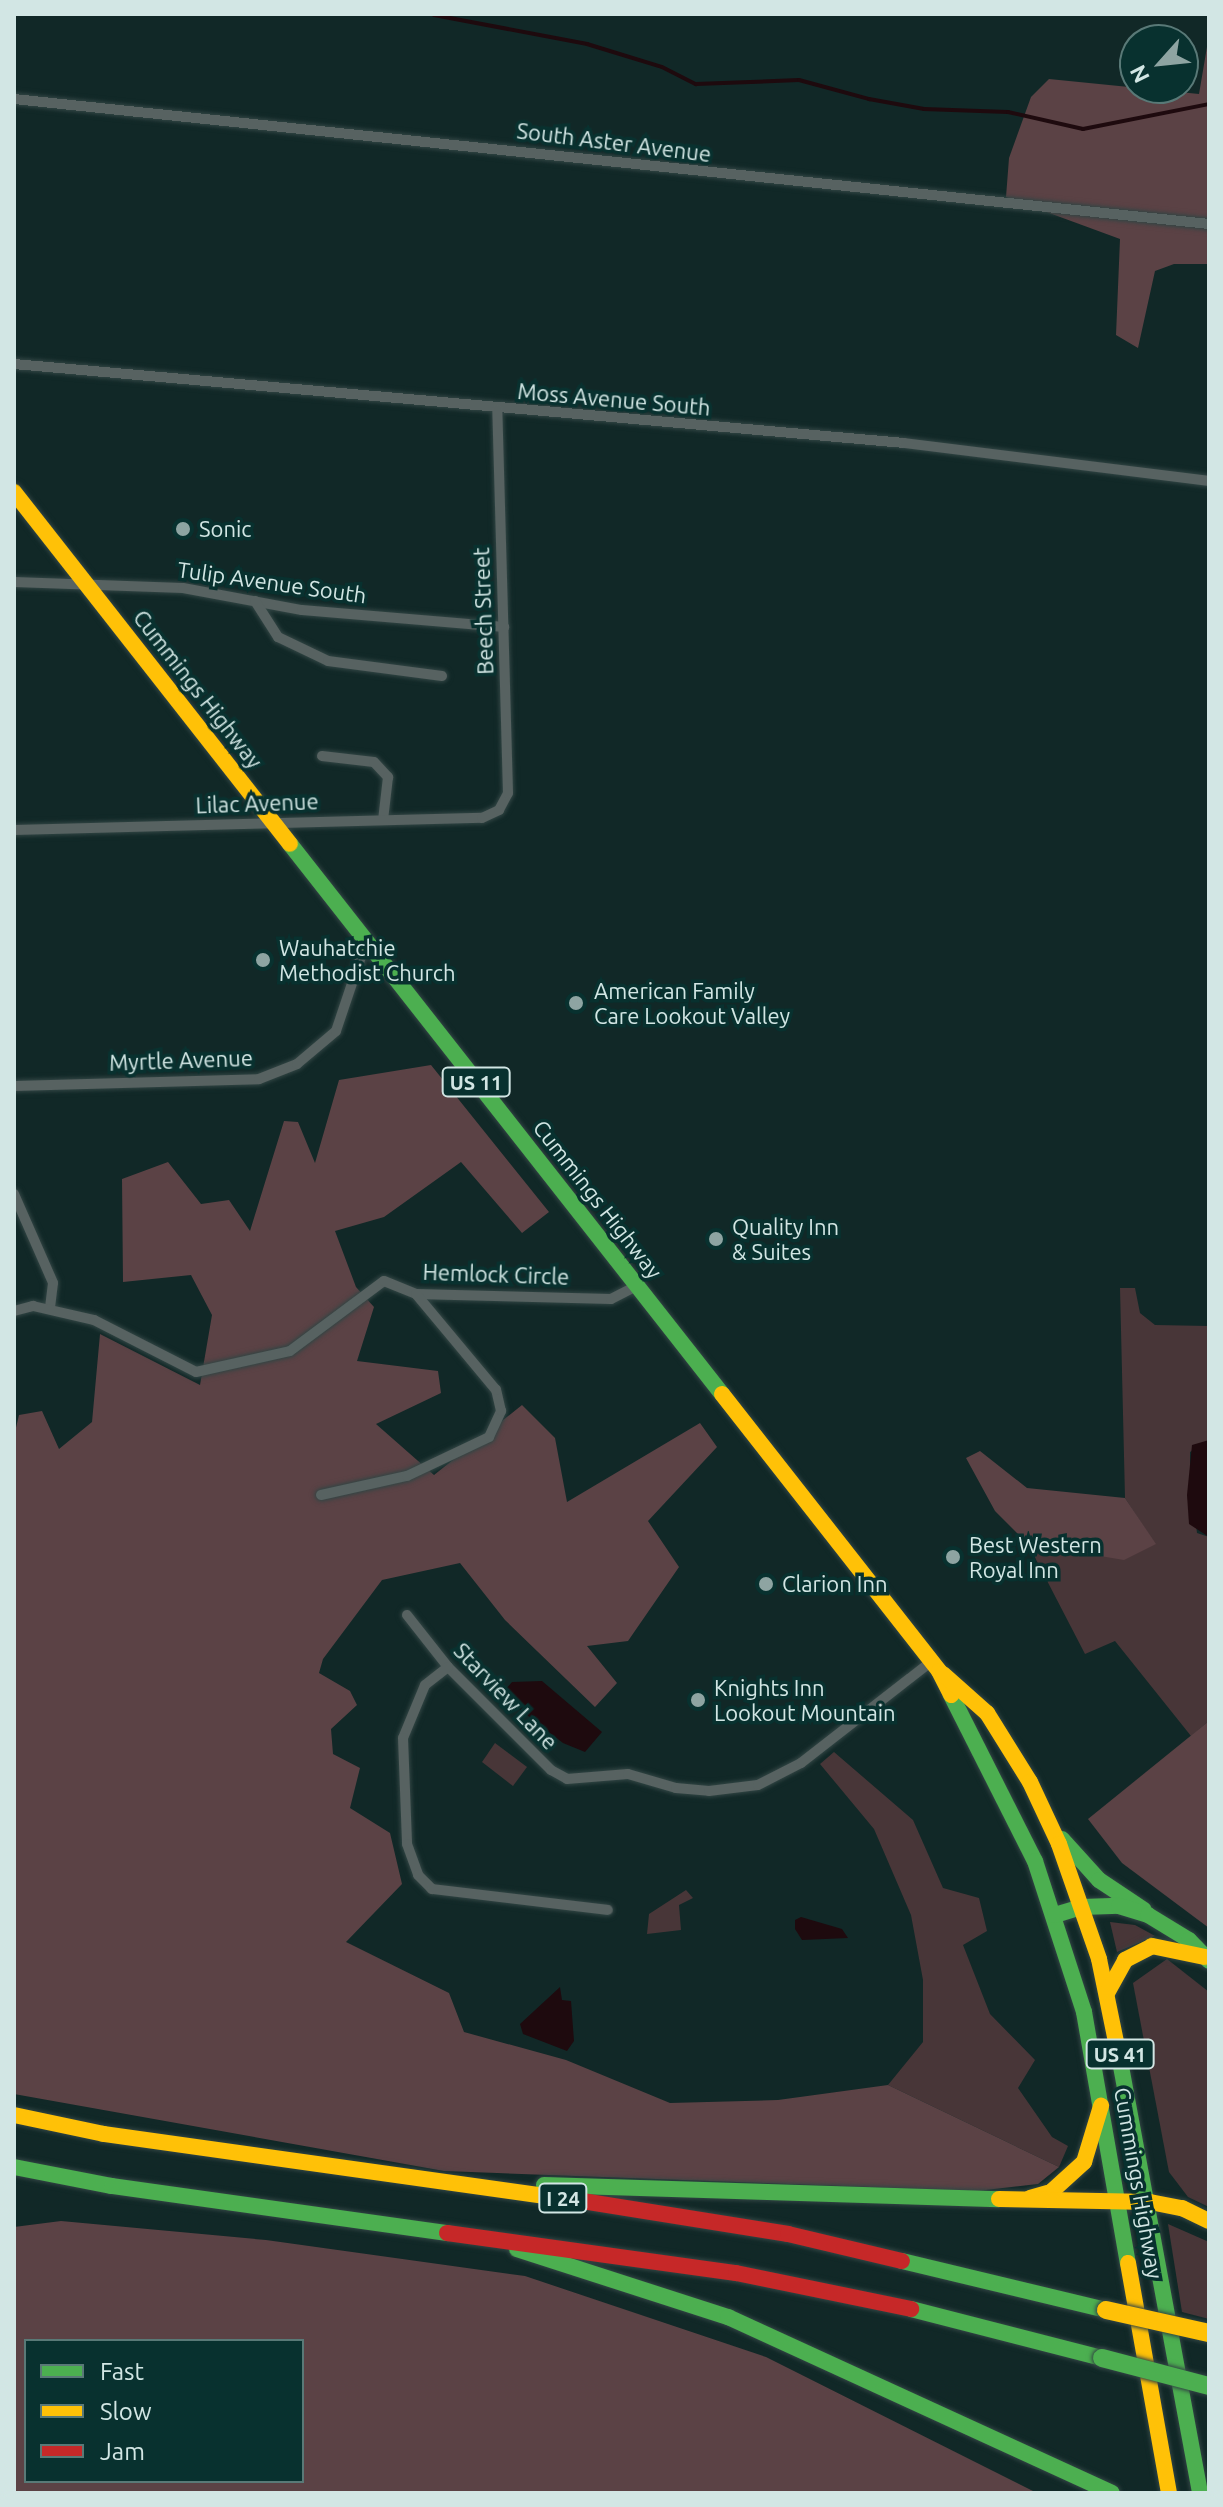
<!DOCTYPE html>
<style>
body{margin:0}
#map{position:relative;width:1223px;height:2507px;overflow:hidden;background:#112827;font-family:Ubuntu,sans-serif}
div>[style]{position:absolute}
.green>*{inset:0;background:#483638}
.forest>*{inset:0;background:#5b4245}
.water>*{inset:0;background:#1e0a0e}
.stream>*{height:4px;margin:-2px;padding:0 2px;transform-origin:2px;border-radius:2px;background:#1e0a0e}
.roads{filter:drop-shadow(0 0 2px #324544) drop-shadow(0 0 2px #324544)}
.street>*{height:10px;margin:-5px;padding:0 5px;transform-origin:5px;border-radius:5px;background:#576261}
.fast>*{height:16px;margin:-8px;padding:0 8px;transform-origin:8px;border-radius:8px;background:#4caf50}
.slow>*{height:16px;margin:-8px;padding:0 8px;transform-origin:8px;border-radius:8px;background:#ffc107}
.jam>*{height:16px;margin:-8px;padding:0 8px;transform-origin:8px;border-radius:8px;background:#c62828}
.bridges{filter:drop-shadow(0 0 2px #324544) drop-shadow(0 0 2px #324544)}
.fast-bridge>*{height:18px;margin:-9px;padding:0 9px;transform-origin:9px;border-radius:9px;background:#4caf50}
.slow-bridge>*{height:18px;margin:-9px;padding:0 9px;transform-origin:9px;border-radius:9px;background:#ffc107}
.dots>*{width:22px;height:22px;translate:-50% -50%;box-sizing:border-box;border:4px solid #08312f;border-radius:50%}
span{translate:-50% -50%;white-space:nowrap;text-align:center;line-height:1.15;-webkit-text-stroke:7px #08312f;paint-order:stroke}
.shield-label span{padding:2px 6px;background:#08312f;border:2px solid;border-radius:6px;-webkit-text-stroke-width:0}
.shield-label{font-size:20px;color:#d2e6e4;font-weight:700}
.street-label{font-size:22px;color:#d2e6e4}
.poi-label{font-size:22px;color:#d2e6e4}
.left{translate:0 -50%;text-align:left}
.frame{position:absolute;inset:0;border:16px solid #d2e6e4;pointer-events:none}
.legend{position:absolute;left:24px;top:2339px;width:280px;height:144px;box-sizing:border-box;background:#08312f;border:2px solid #597977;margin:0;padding:10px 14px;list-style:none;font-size:24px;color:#d2e6e4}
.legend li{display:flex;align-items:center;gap:16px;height:40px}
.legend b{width:40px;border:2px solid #597977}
.north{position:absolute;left:1119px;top:24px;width:80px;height:80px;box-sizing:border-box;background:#08312f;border:2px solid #597977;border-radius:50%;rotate:243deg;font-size:22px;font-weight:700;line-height:32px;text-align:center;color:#d2e6e4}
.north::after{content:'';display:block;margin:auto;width:28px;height:36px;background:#8ea4a2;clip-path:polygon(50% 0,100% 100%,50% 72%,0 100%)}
</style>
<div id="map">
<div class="green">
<i style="clip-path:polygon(1120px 1288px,1135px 1288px,1140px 1313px,1155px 1325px,1209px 1326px,1209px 1440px,1190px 1452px,1190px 1471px,1197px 1533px,1209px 1537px,1209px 1721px,1191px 1736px,1115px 1641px,1085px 1654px,1028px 1544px,1072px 1553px,1155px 1544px,1125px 1498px)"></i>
<i style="clip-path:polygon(495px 1743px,527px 1767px,513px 1786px,482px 1762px)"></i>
<i style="clip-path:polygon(834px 1752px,913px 1820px,943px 1888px,979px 1898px,987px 1931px,963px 1945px,990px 2014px,1035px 2060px,1018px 2088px,1052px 2137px,1068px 2146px,1059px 2167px,888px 2085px,923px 2042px,923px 1980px,911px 1915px,874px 1829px,820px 1764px)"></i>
<i style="clip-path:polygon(686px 1890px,693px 1898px,679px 1905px,681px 1930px,647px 1934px,649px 1914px)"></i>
<i style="clip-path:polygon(1110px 1922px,1135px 1925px,1155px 1936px,1117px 1952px)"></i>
<i style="clip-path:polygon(1167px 1959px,1209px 1992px,1209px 2207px,1188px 2197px,1169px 2172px,1133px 1983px)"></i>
<i style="clip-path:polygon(1168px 2224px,1209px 2242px,1209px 2319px,1182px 2312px)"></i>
</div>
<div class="forest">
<i style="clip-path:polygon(1209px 35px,1209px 264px,1174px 264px,1155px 271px,1138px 348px,1116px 335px,1120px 239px,1006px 197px,1009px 158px,1031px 97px,1049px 79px,1199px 94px)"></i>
<i style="clip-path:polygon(431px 1065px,549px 1212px,522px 1233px,461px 1162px,384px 1217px,335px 1231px,356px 1287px,374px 1307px,357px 1361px,438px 1371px,441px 1393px,376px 1424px,434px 1475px,522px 1405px,555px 1438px,567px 1502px,700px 1423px,717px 1447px,648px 1521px,679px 1567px,628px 1641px,587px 1646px,617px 1683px,595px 1707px,505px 1620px,460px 1563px,382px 1580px,323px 1659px,319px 1673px,350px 1691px,357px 1705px,331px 1729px,333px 1754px,360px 1768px,350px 1808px,390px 1833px,402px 1884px,346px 1942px,449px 1993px,464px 2032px,566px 2060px,670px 2103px,778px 2100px,888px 2085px,1059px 2167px,1038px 2184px,977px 2191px,444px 2171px,14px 2094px,14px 1436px,19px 1415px,42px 1411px,59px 1449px,92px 1422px,100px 1334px,200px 1385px,212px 1315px,191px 1275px,123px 1282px,122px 1179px,168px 1162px,201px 1204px,229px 1200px,250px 1231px,284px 1121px,298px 1122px,315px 1163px,339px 1080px)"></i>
<i style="clip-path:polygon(980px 1451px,1027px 1488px,1125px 1498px,1156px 1544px,1124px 1560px,1028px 1544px,995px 1511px,966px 1458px)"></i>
<i style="clip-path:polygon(1209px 1721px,1209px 1928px,1122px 1863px,1088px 1819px)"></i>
<i style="clip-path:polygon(evenodd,61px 2221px,266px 2240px,525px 2276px,766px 2357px,1037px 2493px,14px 2493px,14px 2227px,61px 2221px,302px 2341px,302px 2481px,26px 2481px,26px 2341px,302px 2341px)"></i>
</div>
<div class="water">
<i style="clip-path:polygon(1209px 1440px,1209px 1537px,1189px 1524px,1187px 1495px,1192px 1445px)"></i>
<i style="clip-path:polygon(542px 1681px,602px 1732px,585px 1752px,563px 1743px,509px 1701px,506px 1689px,512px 1682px)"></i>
<i style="clip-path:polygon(801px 1917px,842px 1929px,848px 1938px,802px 1940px,795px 1929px,795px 1920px)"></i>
<i style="clip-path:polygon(560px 1987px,562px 2000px,571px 2001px,574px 2041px,567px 2051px,523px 2034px,520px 2024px)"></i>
</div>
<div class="stream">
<i style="left:434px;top:15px;width:156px;rotate:10.7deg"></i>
<i style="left:587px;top:44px;width:78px;rotate:17deg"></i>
<i style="left:662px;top:67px;width:38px;rotate:27deg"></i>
<i style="left:696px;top:84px;width:103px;rotate:-2.2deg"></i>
<i style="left:799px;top:80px;width:73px;rotate:15.2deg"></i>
<i style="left:869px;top:99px;width:56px;rotate:10.3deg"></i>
<i style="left:924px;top:109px;width:84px;rotate:2deg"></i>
<i style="left:1008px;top:112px;width:77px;rotate:12.8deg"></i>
<i style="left:1083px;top:129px;width:128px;rotate:-11.2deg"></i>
</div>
<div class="roads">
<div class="street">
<i style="left:14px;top:99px;width:1202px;rotate:5.97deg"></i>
<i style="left:14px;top:364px;width:893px;rotate:5.07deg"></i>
<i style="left:904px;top:443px;width:307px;rotate:7.1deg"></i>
<i style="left:14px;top:582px;width:169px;rotate:2deg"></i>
<i style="left:183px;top:588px;width:121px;rotate:10.5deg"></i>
<i style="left:302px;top:610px;width:203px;rotate:4.8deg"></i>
<i style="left:255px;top:601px;width:43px;rotate:57.4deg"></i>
<i style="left:278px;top:637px;width:55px;rotate:25.6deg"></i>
<i style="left:328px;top:661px;width:115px;rotate:7.5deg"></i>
<i style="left:322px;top:756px;width:52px;rotate:6.6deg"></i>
<i style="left:374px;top:762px;width:21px;rotate:47deg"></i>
<i style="left:388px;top:777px;width:43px;rotate:96.6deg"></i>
<i style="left:14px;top:830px;width:468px;rotate:-1.5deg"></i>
<i style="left:482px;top:818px;width:19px;rotate:-25deg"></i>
<i style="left:499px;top:810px;width:19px;rotate:-62deg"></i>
<i style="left:508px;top:793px;width:384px;rotate:-91.6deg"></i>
<i style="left:14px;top:1086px;width:245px;rotate:-1.6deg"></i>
<i style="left:259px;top:1079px;width:41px;rotate:-21.5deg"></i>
<i style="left:297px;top:1064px;width:51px;rotate:-40.2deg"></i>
<i style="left:336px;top:1031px;width:94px;rotate:-71.4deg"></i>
<i style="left:14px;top:1194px;width:97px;rotate:66.3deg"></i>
<i style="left:53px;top:1283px;width:26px;rotate:97deg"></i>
<i style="left:14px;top:1311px;width:20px;rotate:-15deg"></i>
<i style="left:33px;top:1306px;width:63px;rotate:12.9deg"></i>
<i style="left:94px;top:1320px;width:114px;rotate:27deg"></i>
<i style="left:196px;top:1372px;width:96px;rotate:-12.6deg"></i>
<i style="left:290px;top:1351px;width:117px;rotate:-36.7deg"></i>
<i style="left:384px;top:1281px;width:35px;rotate:22deg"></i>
<i style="left:416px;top:1294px;width:195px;rotate:1.5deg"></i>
<i style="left:611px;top:1299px;width:27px;rotate:-27deg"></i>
<i style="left:321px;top:1495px;width:88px;rotate:-12.5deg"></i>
<i style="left:407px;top:1476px;width:91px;rotate:-25.4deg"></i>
<i style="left:489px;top:1437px;width:29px;rotate:-65deg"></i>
<i style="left:501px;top:1411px;width:22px;rotate:-103deg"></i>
<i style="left:496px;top:1390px;width:125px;rotate:-129.8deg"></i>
<i style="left:407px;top:1615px;width:66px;rotate:51.7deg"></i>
<i style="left:448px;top:1667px;width:146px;rotate:45deg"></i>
<i style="left:551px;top:1770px;width:18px;rotate:29deg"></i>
<i style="left:567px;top:1779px;width:61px;rotate:-4.7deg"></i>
<i style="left:628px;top:1774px;width:50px;rotate:16.3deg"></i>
<i style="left:676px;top:1788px;width:33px;rotate:5deg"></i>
<i style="left:709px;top:1791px;width:49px;rotate:-7deg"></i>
<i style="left:758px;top:1785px;width:48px;rotate:-27.1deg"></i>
<i style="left:801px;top:1763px;width:166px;rotate:-37.9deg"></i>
<i style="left:448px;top:1667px;width:29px;rotate:142deg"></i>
<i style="left:425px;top:1685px;width:57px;rotate:112.5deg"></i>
<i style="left:403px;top:1738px;width:106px;rotate:87.8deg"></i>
<i style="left:407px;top:1844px;width:33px;rotate:70deg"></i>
<i style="left:418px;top:1875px;width:20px;rotate:45deg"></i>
<i style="left:432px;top:1889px;width:177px;rotate:6.8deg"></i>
</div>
<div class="fast">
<i style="left:290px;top:844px;width:699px;rotate:51.85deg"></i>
<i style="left:951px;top:1695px;width:186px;rotate:63.2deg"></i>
<i style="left:1035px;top:1861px;width:159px;rotate:72deg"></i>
<i style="left:1084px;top:2012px;width:255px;rotate:80.1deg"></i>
<i style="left:1062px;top:1839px;width:55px;rotate:47.9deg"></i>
<i style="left:1099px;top:1880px;width:54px;rotate:33.7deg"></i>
<i style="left:1055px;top:1915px;width:28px;rotate:-17deg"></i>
<i style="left:1082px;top:1907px;width:37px;rotate:-2deg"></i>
<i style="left:1119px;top:1906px;width:30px;rotate:17deg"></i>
<i style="left:1148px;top:1915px;width:48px;rotate:31.4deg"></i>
<i style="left:1189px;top:1940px;width:29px;rotate:46deg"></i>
<i style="left:1120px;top:2061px;width:439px;rotate:79.5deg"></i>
<i style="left:14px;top:2167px;width:100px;rotate:11deg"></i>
<i style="left:112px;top:2186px;width:338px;rotate:8deg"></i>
<i style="left:544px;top:2185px;width:455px;rotate:1.8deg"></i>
<i style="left:517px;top:2249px;width:222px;rotate:17.9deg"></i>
<i style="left:728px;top:2317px;width:422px;rotate:24.6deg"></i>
<i style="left:902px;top:2261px;width:210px;rotate:13.5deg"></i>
<i style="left:911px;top:2309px;width:197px;rotate:14.4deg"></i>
</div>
<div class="slow">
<i style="left:14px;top:492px;width:447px;rotate:51.9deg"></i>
<i style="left:722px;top:1394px;width:352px;rotate:51.9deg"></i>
<i style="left:939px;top:1671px;width:27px;rotate:63deg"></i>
<i style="left:943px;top:1674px;width:59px;rotate:41.6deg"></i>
<i style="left:987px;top:1713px;width:81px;rotate:58.1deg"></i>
<i style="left:1030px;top:1782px;width:68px;rotate:64.9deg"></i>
<i style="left:1059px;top:1844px;width:122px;rotate:70.8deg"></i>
<i style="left:1099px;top:1959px;width:104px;rotate:78.4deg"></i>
<i style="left:1107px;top:1993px;width:38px;rotate:-61deg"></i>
<i style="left:1125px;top:1960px;width:30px;rotate:-27deg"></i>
<i style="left:1152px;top:1946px;width:54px;rotate:11.7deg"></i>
<i style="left:14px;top:2115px;width:92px;rotate:11.9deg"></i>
<i style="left:104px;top:2134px;width:477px;rotate:8deg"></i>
<i style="left:1030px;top:2198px;width:22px;rotate:-16deg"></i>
<i style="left:1051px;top:2192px;width:45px;rotate:-42.3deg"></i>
<i style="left:1084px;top:2162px;width:59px;rotate:-73.1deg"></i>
<i style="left:999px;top:2199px;width:151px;rotate:1.1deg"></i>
<i style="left:1150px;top:2202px;width:33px;rotate:11deg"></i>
<i style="left:1182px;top:2208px;width:30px;rotate:26deg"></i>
<i style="left:1128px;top:2263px;width:234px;rotate:79.9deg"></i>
</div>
<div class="jam">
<i style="left:576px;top:2200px;width:215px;rotate:9.1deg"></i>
<i style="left:788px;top:2234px;width:117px;rotate:13.3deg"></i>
<i style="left:447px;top:2233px;width:292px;rotate:7.9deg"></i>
<i style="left:736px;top:2273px;width:179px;rotate:11.6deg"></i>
</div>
</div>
<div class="bridges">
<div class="fast-bridge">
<i style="left:1102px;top:2358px;width:111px;rotate:14.7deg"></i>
</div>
<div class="slow-bridge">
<i style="left:1106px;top:2310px;width:106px;rotate:12.6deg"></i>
</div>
</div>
<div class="dots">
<i style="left:183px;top:529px;background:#8ea4a2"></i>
<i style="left:263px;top:960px;background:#8ea4a2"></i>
<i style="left:576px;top:1003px;background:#8ea4a2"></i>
<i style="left:716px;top:1239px;background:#8ea4a2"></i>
<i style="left:953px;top:1557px;background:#8ea4a2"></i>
<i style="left:766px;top:1584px;background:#8ea4a2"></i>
<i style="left:698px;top:1700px;background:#8ea4a2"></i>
</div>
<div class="shield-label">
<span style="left:476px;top:1082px">US 11</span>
<span style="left:1120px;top:2054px">US 41</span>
<span style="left:563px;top:2198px">I 24</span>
</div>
<div class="street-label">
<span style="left:614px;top:142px;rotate:7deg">South Aster Avenue</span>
<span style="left:614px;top:399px;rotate:5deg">Moss Avenue South</span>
<span style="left:272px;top:582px;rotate:8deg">Tulip Avenue South</span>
<span style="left:483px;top:611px;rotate:-92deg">Beech Street</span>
<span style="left:198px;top:689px;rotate:52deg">Cummings Highway</span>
<span style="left:257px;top:803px;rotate:-2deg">Lilac Avenue</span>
<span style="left:181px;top:1060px;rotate:-2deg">Myrtle Avenue</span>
<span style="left:598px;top:1199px;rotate:52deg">Cummings Highway</span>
<span style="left:496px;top:1274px;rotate:2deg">Hemlock Circle</span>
<span style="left:506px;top:1696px;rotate:46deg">Starview Lane</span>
<span style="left:1139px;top:2183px;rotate:80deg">Cummings Highway</span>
</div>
<div class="poi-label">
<span class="left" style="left:199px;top:529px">Sonic</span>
<span class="left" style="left:279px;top:960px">Wauhatchie<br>Methodist Church</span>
<span class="left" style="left:594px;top:1003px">American Family<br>Care Lookout Valley</span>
<span class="left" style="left:732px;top:1239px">Quality Inn<br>&amp; Suites</span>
<span class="left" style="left:969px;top:1557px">Best Western<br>Royal Inn</span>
<span class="left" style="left:782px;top:1584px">Clarion Inn</span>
<span class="left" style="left:714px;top:1700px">Knights Inn<br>Lookout Mountain</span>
</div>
<div class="frame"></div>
<ul class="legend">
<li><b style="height:10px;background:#4caf50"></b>Fast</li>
<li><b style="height:10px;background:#ffc107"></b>Slow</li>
<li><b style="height:10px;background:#c62828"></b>Jam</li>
</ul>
<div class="north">N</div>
</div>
